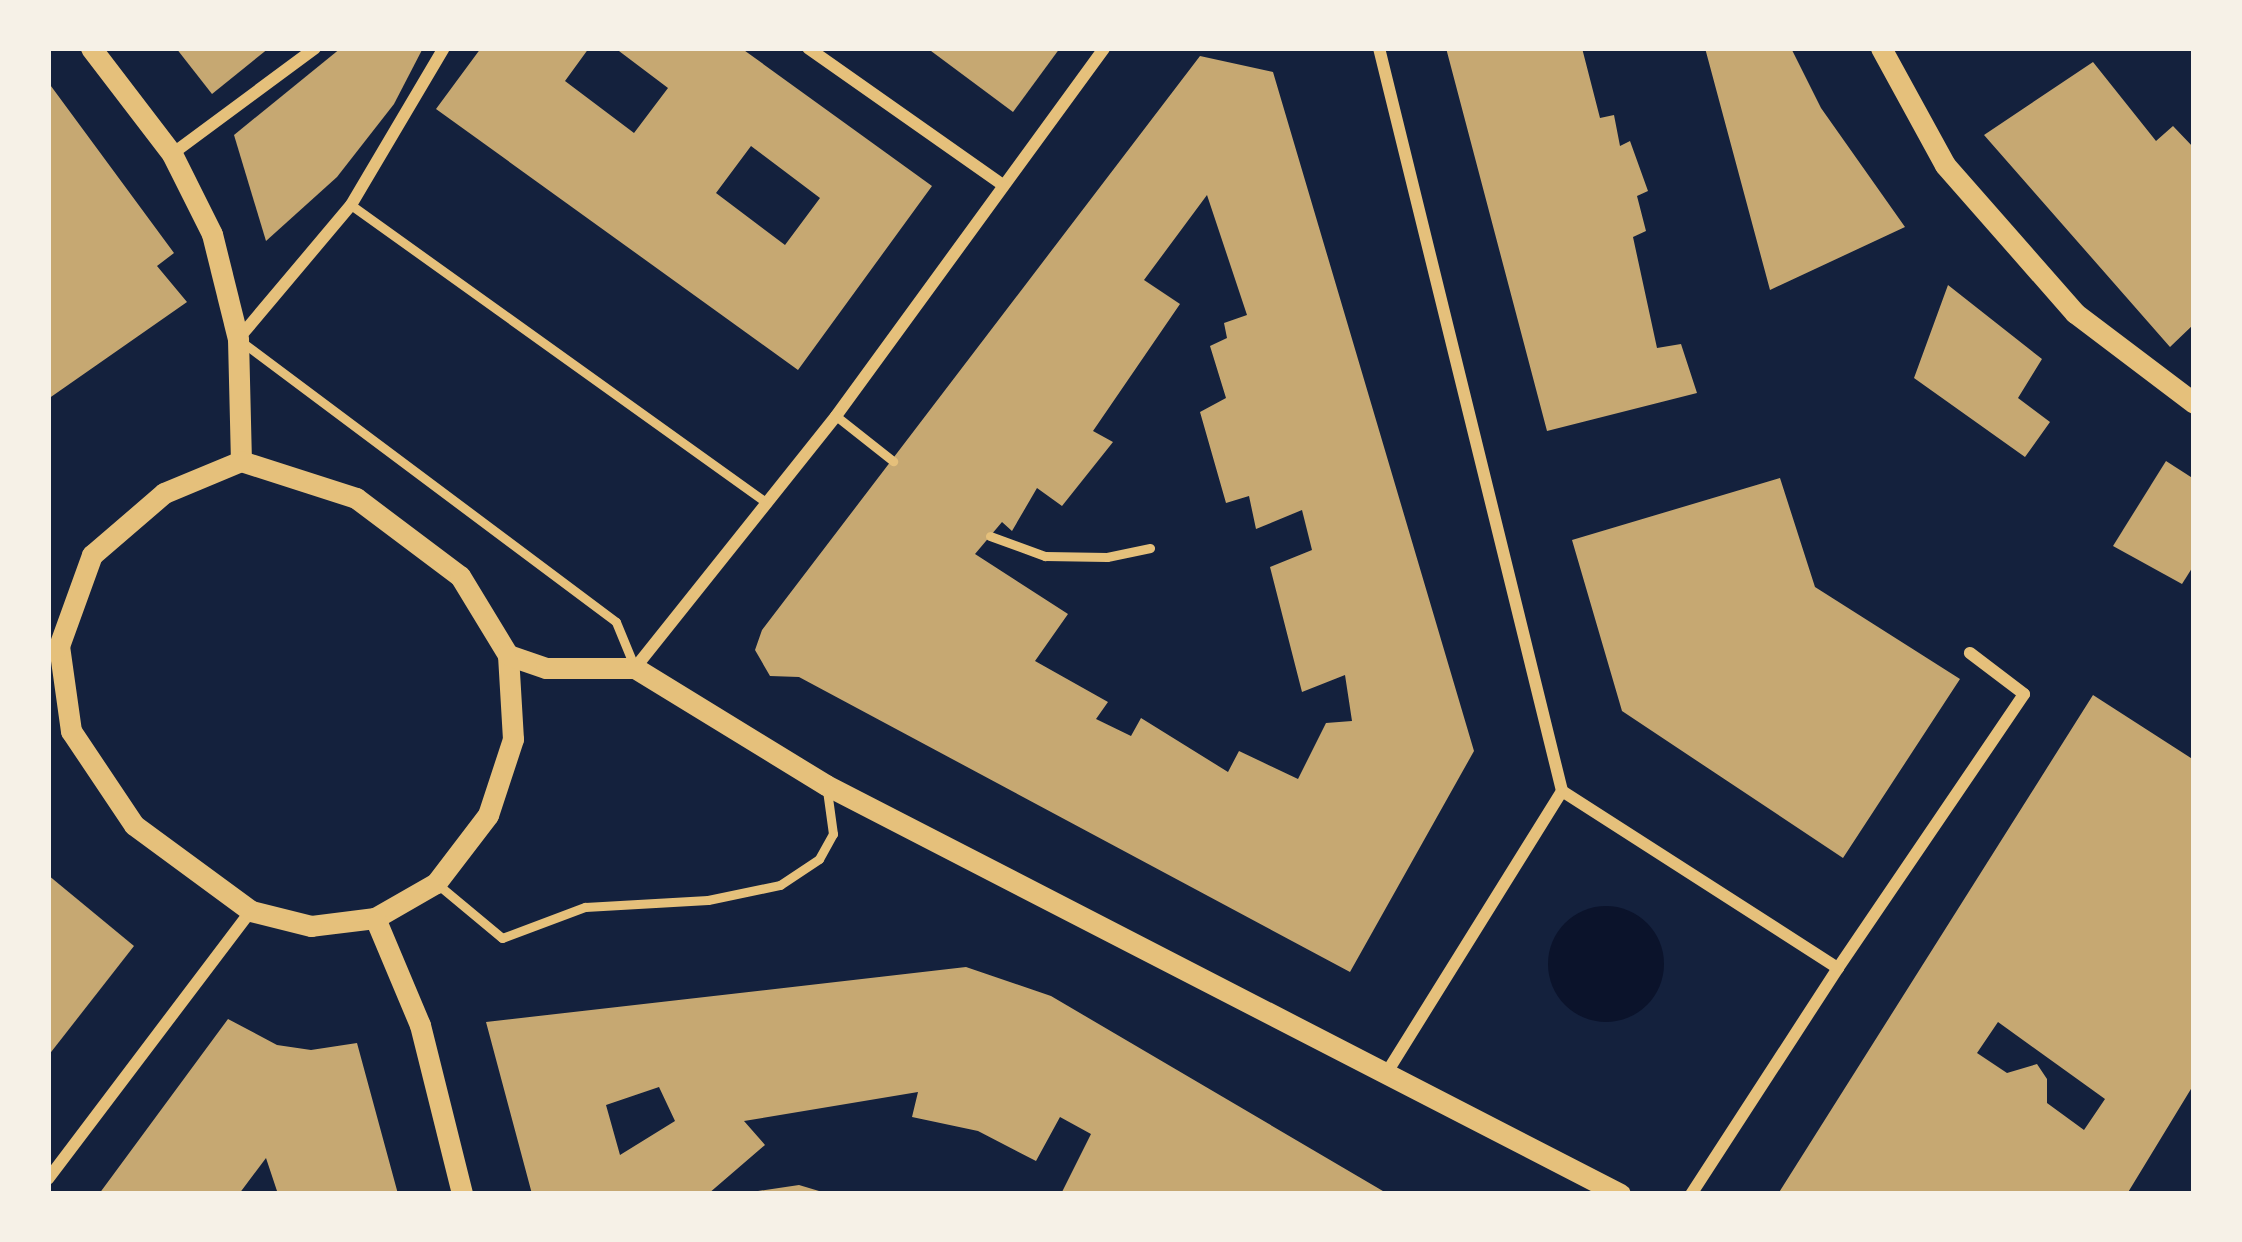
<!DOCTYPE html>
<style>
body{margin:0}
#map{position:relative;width:2242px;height:1242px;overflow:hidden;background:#14213d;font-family:"Fira Sans",sans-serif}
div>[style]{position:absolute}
.water>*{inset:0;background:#0b132b}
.round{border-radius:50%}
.building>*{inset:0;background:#c6a872}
.service>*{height:9px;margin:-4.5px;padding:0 4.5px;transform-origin:4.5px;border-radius:4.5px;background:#e5c07b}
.minor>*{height:12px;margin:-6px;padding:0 6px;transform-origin:6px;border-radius:6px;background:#e5c07b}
.tertiary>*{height:21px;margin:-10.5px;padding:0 10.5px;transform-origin:10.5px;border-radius:10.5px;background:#e5c07b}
span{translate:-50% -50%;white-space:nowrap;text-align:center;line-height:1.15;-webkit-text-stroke:9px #f6f1e7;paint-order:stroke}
.frame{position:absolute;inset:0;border:51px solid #f6f1e7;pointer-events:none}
</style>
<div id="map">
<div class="water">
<i class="round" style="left:1548px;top:906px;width:116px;height:116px"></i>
</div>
<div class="building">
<i style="clip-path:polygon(176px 48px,269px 48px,212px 94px)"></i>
<i style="clip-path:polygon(341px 48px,423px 48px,394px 104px,337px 177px,266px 241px,234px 135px)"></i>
<i style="clip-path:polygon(evenodd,481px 48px,589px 48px,565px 81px,634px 133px,668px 88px,615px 48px,741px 48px,932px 186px,798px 370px,436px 109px,481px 48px,751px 146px,820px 198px,785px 245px,716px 193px,751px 146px)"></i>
<i style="clip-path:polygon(927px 48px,1060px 48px,1013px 112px)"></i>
<i style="clip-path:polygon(1446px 48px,1582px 48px,1600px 118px,1614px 115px,1620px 146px,1630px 141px,1648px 191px,1637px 196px,1646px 231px,1633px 237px,1657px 348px,1681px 344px,1697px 393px,1547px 431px)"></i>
<i style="clip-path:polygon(1705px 48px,1791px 48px,1821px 108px,1905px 227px,1770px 290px)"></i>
<i style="clip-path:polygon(evenodd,1200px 56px,1273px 72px,1474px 751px,1350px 972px,799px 677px,770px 676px,755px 650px,762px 630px,1200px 56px,1207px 195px,1247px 315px,1224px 323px,1227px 338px,1210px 346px,1226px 398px,1200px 412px,1226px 503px,1249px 496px,1256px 529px,1302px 510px,1312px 550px,1270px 567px,1302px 692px,1345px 675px,1352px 721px,1326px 723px,1298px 779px,1239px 751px,1228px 772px,1141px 718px,1131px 736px,1096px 719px,1108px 702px,1035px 661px,1068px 614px,975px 554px,1002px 522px,1012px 531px,1037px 488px,1062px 506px,1113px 442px,1093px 431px,1180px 304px,1144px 280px,1207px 195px)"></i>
<i style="clip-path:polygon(2093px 62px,2156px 141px,2173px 126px,2194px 148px,2194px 324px,2170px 347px,1984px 135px)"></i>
<i style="clip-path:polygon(48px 82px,174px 253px,157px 266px,187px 302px,48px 399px)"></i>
<i style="clip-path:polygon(1948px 285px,2042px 359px,2018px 398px,2050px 422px,2025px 457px,1914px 378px)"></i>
<i style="clip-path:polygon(2166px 461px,2194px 479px,2194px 565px,2182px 584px,2113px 546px)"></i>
<i style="clip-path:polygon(1780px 478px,1815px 587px,1960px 679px,1843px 858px,1622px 711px,1572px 540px)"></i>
<i style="clip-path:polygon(evenodd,2093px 695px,2194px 760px,2194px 1084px,2127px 1194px,1778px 1194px,2093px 695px,1998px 1022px,2105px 1099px,2084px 1130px,2047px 1103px,2047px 1079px,2037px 1064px,2007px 1073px,1977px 1053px,1998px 1022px)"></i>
<i style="clip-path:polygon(48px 875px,134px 946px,48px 1056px)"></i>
<i style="clip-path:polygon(evenodd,966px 967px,1051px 996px,1388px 1194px,1061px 1194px,1091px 1134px,1060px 1117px,1036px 1161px,978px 1131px,912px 1117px,918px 1092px,744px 1121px,765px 1145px,708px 1194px,532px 1194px,486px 1022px,966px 967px,659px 1087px,675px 1121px,620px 1155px,606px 1105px,659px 1087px)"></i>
<i style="clip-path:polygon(228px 1019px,277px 1045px,311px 1050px,357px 1043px,398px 1194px,278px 1194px,266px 1158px,239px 1194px,99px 1194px)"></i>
<i style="clip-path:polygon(799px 1185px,829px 1194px,758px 1194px,758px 1191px)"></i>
</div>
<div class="service">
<i style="left:351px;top:205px;width:512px;rotate:35.62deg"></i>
<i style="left:242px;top:342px;width:467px;rotate:36.8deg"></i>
<i style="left:616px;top:622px;width:50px;rotate:67.6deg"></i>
<i style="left:836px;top:416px;width:73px;rotate:38.3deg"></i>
<i style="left:990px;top:536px;width:59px;rotate:20deg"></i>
<i style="left:1045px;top:556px;width:62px;rotate:0.9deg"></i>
<i style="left:1107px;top:557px;width:44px;rotate:-11.8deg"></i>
<i style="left:436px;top:883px;width:86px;rotate:39.8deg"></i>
<i style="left:502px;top:938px;width:89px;rotate:-20.5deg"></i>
<i style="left:585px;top:907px;width:123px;rotate:-3.3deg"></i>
<i style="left:708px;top:900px;width:74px;rotate:-11.8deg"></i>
<i style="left:780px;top:885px;width:47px;rotate:-33.7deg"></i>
<i style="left:819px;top:859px;width:29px;rotate:-61deg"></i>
<i style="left:833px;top:834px;width:44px;rotate:-97.8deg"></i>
</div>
<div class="minor">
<i style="left:808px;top:48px;width:238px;rotate:35.1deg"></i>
<i style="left:1379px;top:48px;width:765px;rotate:76.16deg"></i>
<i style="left:172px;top:154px;width:178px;rotate:-36.5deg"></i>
<i style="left:239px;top:338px;width:174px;rotate:-49.9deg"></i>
<i style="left:351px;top:205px;width:182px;rotate:-59.4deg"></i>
<i style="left:635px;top:668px;width:322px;rotate:-51.4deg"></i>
<i style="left:836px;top:416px;width:455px;rotate:-53.9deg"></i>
<i style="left:1838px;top:968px;width:331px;rotate:-55.8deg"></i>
<i style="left:2024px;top:694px;width:68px;rotate:-142.8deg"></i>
<i style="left:1389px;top:1069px;width:327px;rotate:-58.1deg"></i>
<i style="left:1562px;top:791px;width:328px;rotate:32.7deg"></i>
<i style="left:1838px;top:968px;width:270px;rotate:123deg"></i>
<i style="left:48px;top:1179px;width:336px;rotate:-52.9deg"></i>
</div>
<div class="tertiary">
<i style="left:91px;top:48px;width:133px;rotate:52.6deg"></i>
<i style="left:172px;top:154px;width:89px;rotate:63.4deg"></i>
<i style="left:212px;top:234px;width:108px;rotate:76.1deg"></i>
<i style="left:238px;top:339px;width:122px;rotate:88.6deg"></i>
<i style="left:1881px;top:48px;width:133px;rotate:61.3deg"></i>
<i style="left:1945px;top:165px;width:197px;rotate:48.7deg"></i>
<i style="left:2075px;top:313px;width:149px;rotate:37.1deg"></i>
<i style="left:241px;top:461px;width:121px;rotate:17.8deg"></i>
<i style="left:356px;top:498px;width:130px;rotate:36.9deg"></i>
<i style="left:460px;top:576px;width:92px;rotate:58.7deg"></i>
<i style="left:508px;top:655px;width:84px;rotate:86.6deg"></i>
<i style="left:513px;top:739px;width:80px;rotate:108.2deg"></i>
<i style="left:488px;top:815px;width:86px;rotate:127.4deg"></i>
<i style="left:436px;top:883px;width:70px;rotate:150.2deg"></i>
<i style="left:375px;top:918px;width:64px;rotate:172.9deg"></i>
<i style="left:311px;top:926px;width:62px;rotate:-166deg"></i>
<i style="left:251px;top:911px;width:145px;rotate:-143.7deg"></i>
<i style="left:134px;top:825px;width:113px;rotate:-123.8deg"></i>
<i style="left:71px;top:731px;width:86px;rotate:-98deg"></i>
<i style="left:59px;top:646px;width:97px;rotate:-70.1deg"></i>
<i style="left:92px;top:555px;width:95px;rotate:-40.7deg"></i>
<i style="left:164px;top:493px;width:83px;rotate:-22.6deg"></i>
<i style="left:508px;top:655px;width:40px;rotate:18.9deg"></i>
<i style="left:546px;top:668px;width:89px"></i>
<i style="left:635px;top:668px;width:224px;rotate:31.5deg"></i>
<i style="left:826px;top:785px;width:893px;rotate:27.25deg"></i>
<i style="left:375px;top:918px;width:116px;rotate:67.2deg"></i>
<i style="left:420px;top:1025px;width:174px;rotate:76deg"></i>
</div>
<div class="frame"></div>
</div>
